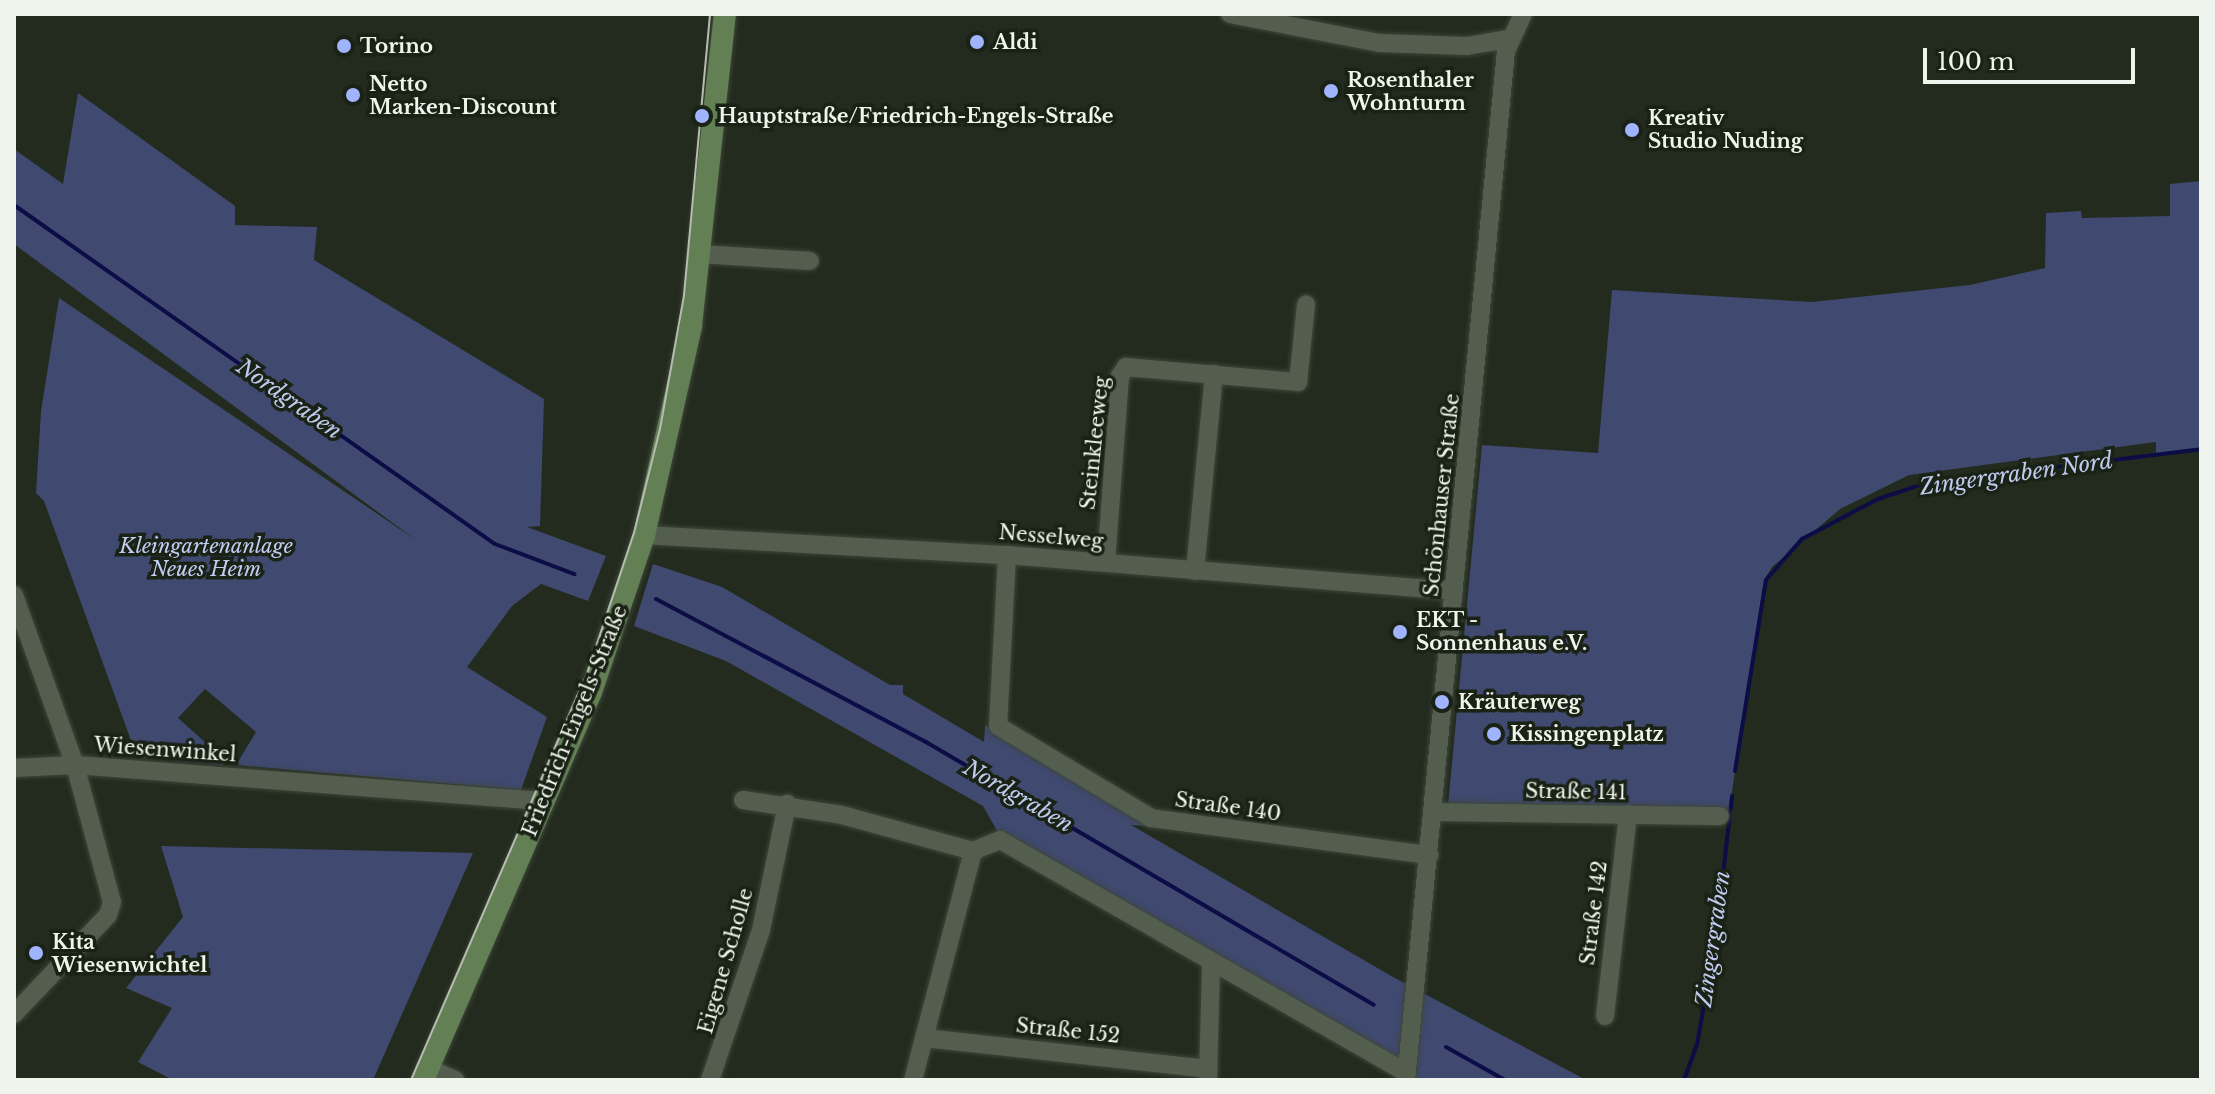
<!DOCTYPE html>
<meta charset="utf-8">
<style>
body{margin:0}
#map{position:relative;width:2215px;height:1094px;overflow:hidden;background:#232b1e;font-family:"Libre Baskerville",serif}
div>[style]{position:absolute}
.green>*{inset:0;background:#40496f}
.stream>*{height:4px;margin:-2px;padding:0 2px;transform-origin:2px;border-radius:2px;background:#0c0c46}
.roads{filter:drop-shadow(0 0 2px #3e463a) drop-shadow(0 0 2px #3e463a)}
.minor>*{height:18px;margin:-9px;padding:0 9px;transform-origin:9px;border-radius:9px;background:#545e4f}
.major>*{height:22px;margin:-11px;padding:0 11px;transform-origin:11px;border-radius:11px;background:#638054}
.tram>*{height:2px;margin:-1px;padding:0 1px;transform-origin:1px;border-radius:1px;background:#b5bcb1}
.dots>*{width:22px;height:22px;translate:-50% -50%;box-sizing:border-box;border:4px solid #192215;border-radius:50%}
span{translate:-50% -50%;white-space:nowrap;text-align:center;line-height:1.15;-webkit-text-stroke:7px #192215;paint-order:stroke}
.poi-label{font-size:20px;color:#eff5ec;font-weight:700}
.left{translate:0 -50%;text-align:left}
.street-label{font-size:20px;color:#eff5ec}
.park-label{font-size:20px;color:#c3cdf3;font-style:italic}
.water-label{font-size:22px;color:#c0caef;font-style:italic}
.frame{position:absolute;inset:0;border:16px solid #eff5ec;pointer-events:none}
.scale{position:absolute;left:1923px;top:48px;width:212px;height:36px;box-sizing:border-box;border:4px solid #eff5ec;border-top:0;padding-left:10px;font-size:24px;line-height:28px;white-space:nowrap;color:#eff5ec;-webkit-text-stroke:6px #192215;paint-order:stroke}
</style>
<div id="map">
<div class="green">
<i style="clip-path:polygon(78px 93px,235px 206px,235px 225px,317px 227px,314px 260px,544px 399px,540px 526px,527px 527px,606px 556px,588px 601px,541px 584px,512px 606px,467px 667px,547px 717px,521px 790px,236px 765px,256px 732px,205px 689px,178px 718px,225px 760px,223px 765px,137px 757px,44px 501px,36px 493px,41px 411px,59px 298px,416px 540px,14px 244px,14px 149px,63px 184px)"></i>
<i style="clip-path:polygon(2201px 181px,2201px 449px,2156px 454px,2156px 442px,1909px 475px,1840px 509px,1772px 567px,1764px 580px,1729px 811px,1448px 805px,1482px 445px,1598px 453px,1612px 290px,1812px 302px,1970px 285px,2045px 268px,2046px 213px,2081px 211px,2082px 218px,2170px 216px,2170px 184px)"></i>
<i style="clip-path:polygon(653px 564px,722px 587px,890px 685px,903px 685px,903px 694px,984px 742px,985px 725px,1158px 827px,1131px 825px,1393px 977px,1586px 1080px,1419px 1080px,999px 834px,983px 806px,726px 661px,634px 626px)"></i>
<i style="clip-path:polygon(161px 846px,473px 853px,373px 1080px,173px 1080px,138px 1062px,172px 1008px,126px 988px,183px 917px)"></i>
</div>
<div class="stream">
<i style="left:14px;top:205px;width:588px;rotate:35.18deg"></i>
<i style="left:495px;top:544px;width:85px;rotate:20.8deg"></i>
<i style="left:656px;top:599px;width:306px;rotate:27.9deg"></i>
<i style="left:926px;top:742px;width:519px;rotate:30.42deg"></i>
<i style="left:1735px;top:771px;width:193px;rotate:-80.8deg"></i>
<i style="left:1766px;top:580px;width:55px;rotate:-48.7deg"></i>
<i style="left:1802px;top:539px;width:86px;rotate:-27.8deg"></i>
<i style="left:1878px;top:499px;width:51px;rotate:-18.4deg"></i>
<i style="left:1926px;top:483px;width:277px;rotate:-7deg"></i>
<i style="left:1446px;top:1047px;width:68px;rotate:29.2deg"></i>
<i style="left:1684px;top:1080px;width:37px;rotate:-70deg"></i>
<i style="left:1697px;top:1045px;width:112px;rotate:-80.2deg"></i>
<i style="left:1716px;top:935px;width:140px;rotate:-83.4deg"></i>
</div>
<div class="roads">
<div class="minor">
<i style="left:1230px;top:14px;width:152px;rotate:11deg"></i>
<i style="left:1379px;top:43px;width:88px;rotate:2deg"></i>
<i style="left:1467px;top:46px;width:42px;rotate:-9.7deg"></i>
<i style="left:700px;top:254px;width:110px;rotate:3.6deg"></i>
<i style="left:644px;top:535px;width:364px;rotate:3.2deg"></i>
<i style="left:1007px;top:555px;width:448px;rotate:4.6deg"></i>
<i style="left:1007px;top:555px;width:171px;rotate:93deg"></i>
<i style="left:998px;top:726px;width:179px;rotate:31deg"></i>
<i style="left:1151px;top:818px;width:281px;rotate:7.6deg"></i>
<i style="left:1106px;top:563px;width:188px;rotate:-85.7deg"></i>
<i style="left:1120px;top:376px;width:11px;rotate:-56deg"></i>
<i style="left:1126px;top:367px;width:173px;rotate:5deg"></i>
<i style="left:1298px;top:382px;width:78px;rotate:-84.1deg"></i>
<i style="left:1195px;top:571px;width:198px;rotate:-84.5deg"></i>
<i style="left:14px;top:595px;width:181px;rotate:70.3deg"></i>
<i style="left:75px;top:765px;width:142px;rotate:74.9deg"></i>
<i style="left:112px;top:902px;width:14px;rotate:107deg"></i>
<i style="left:108px;top:915px;width:137px;rotate:133.5deg"></i>
<i style="left:14px;top:768px;width:61px;rotate:-2.8deg"></i>
<i style="left:75px;top:765px;width:469px;rotate:4.4deg"></i>
<i style="left:743px;top:800px;width:100px;rotate:8.6deg"></i>
<i style="left:842px;top:815px;width:136px;rotate:15.4deg"></i>
<i style="left:1432px;top:812px;width:288px;rotate:0.8deg"></i>
<i style="left:1605px;top:1016px;width:203px;rotate:-83.5deg"></i>
<i style="left:924px;top:1038px;width:286px;rotate:6.2deg"></i>
<i style="left:428px;top:1068px;width:30px;rotate:24deg"></i>
<i style="left:710px;top:1080px;width:158px;rotate:-71.2deg"></i>
<i style="left:761px;top:930px;width:129px;rotate:-78.3deg"></i>
<i style="left:913px;top:1080px;width:237px;rotate:-75.3deg"></i>
<i style="left:973px;top:851px;width:29px;rotate:-22deg"></i>
<i style="left:1000px;top:840px;width:469px;rotate:29.8deg"></i>
<i style="left:1208px;top:1080px;width:116px;rotate:-88.5deg"></i>
<i style="left:1406px;top:1080px;width:1034px;rotate:-84.45deg"></i>
<i style="left:1506px;top:51px;width:41px;rotate:-65.3deg"></i>
</div>
<div class="major">
<i style="left:423px;top:1080px;width:423px;rotate:-66.6deg"></i>
<i style="left:591px;top:692px;width:166px;rotate:-71.3deg"></i>
<i style="left:644px;top:535px;width:214px;rotate:-77.3deg"></i>
<i style="left:691px;top:326px;width:314px;rotate:-83.8deg"></i>
</div>
</div>
<div class="tram">
<i style="left:411px;top:1080px;width:443px;rotate:-66.6deg"></i>
<i style="left:587px;top:674px;width:149px;rotate:-71.6deg"></i>
<i style="left:634px;top:533px;width:107px;rotate:-76deg"></i>
<i style="left:660px;top:429px;width:136px;rotate:-79.8deg"></i>
<i style="left:684px;top:295px;width:282px;rotate:-84.7deg"></i>
</div>
<div class="dots">
<i style="left:977px;top:42px;background:#a0b3fd"></i>
<i style="left:344px;top:46px;background:#a0b3fd"></i>
<i style="left:1331px;top:91px;background:#a0b3fd"></i>
<i style="left:353px;top:95px;background:#a0b3fd"></i>
<i style="left:702px;top:116px;background:#a0b3fd"></i>
<i style="left:1632px;top:130px;background:#a0b3fd"></i>
<i style="left:1400px;top:632px;background:#a0b3fd"></i>
<i style="left:1442px;top:702px;background:#a0b3fd"></i>
<i style="left:1494px;top:734px;background:#a0b3fd"></i>
<i style="left:36px;top:953px;background:#a0b3fd"></i>
</div>
<div class="poi-label">
<span class="left" style="left:993px;top:42px">Aldi</span>
<span class="left" style="left:360px;top:46px">Torino</span>
<span class="left" style="left:1347px;top:92px">Rosenthaler<br>Wohnturm</span>
<span class="left" style="left:369px;top:96px">Netto<br>Marken-Discount</span>
<span class="left" style="left:718px;top:116px">Hauptstraße/Friedrich-Engels-Straße</span>
<span class="left" style="left:1648px;top:130px">Kreativ<br>Studio Nuding</span>
<span class="left" style="left:1416px;top:632px">EKT -<br>Sonnenhaus e.V.</span>
<span class="left" style="left:1458px;top:702px">Kräuterweg</span>
<span class="left" style="left:1510px;top:734px">Kissingenplatz</span>
<span class="left" style="left:52px;top:954px">Kita<br>Wiesenwichtel</span>
</div>
<div class="street-label">
<span style="left:1095px;top:443px;rotate:-84deg">Steinkleeweg</span>
<span style="left:1442px;top:495px;rotate:-84deg">Schönhauser Straße</span>
<span style="left:1051px;top:537px;rotate:5deg">Nesselweg</span>
<span style="left:575px;top:721px;rotate:-68deg">Friedrich-Engels-Straße</span>
<span style="left:165px;top:750px;rotate:4deg">Wiesenwinkel</span>
<span style="left:1576px;top:792px;rotate:1deg">Straße 141</span>
<span style="left:1228px;top:807px;rotate:8deg">Straße 140</span>
<span style="left:1594px;top:913px;rotate:-83deg">Straße 142</span>
<span style="left:726px;top:961px;rotate:-74deg">Eigene Scholle</span>
<span style="left:1068px;top:1031px;rotate:6deg">Straße 152</span>
</div>
<div class="park-label">
<span style="left:206px;top:558px">Kleingartenanlage<br>Neues Heim</span>
</div>
<div class="water-label">
<span style="left:289px;top:399px;rotate:35deg">Nordgraben</span>
<span style="left:2016px;top:474px;rotate:-8deg">Zingergraben Nord</span>
<span style="left:1018px;top:796px;rotate:30deg">Nordgraben</span>
<span style="left:1713px;top:939px;rotate:-82deg">Zingergraben</span>
</div>
<div class="frame"></div>
<div class="scale">100 m</div>
</div>
